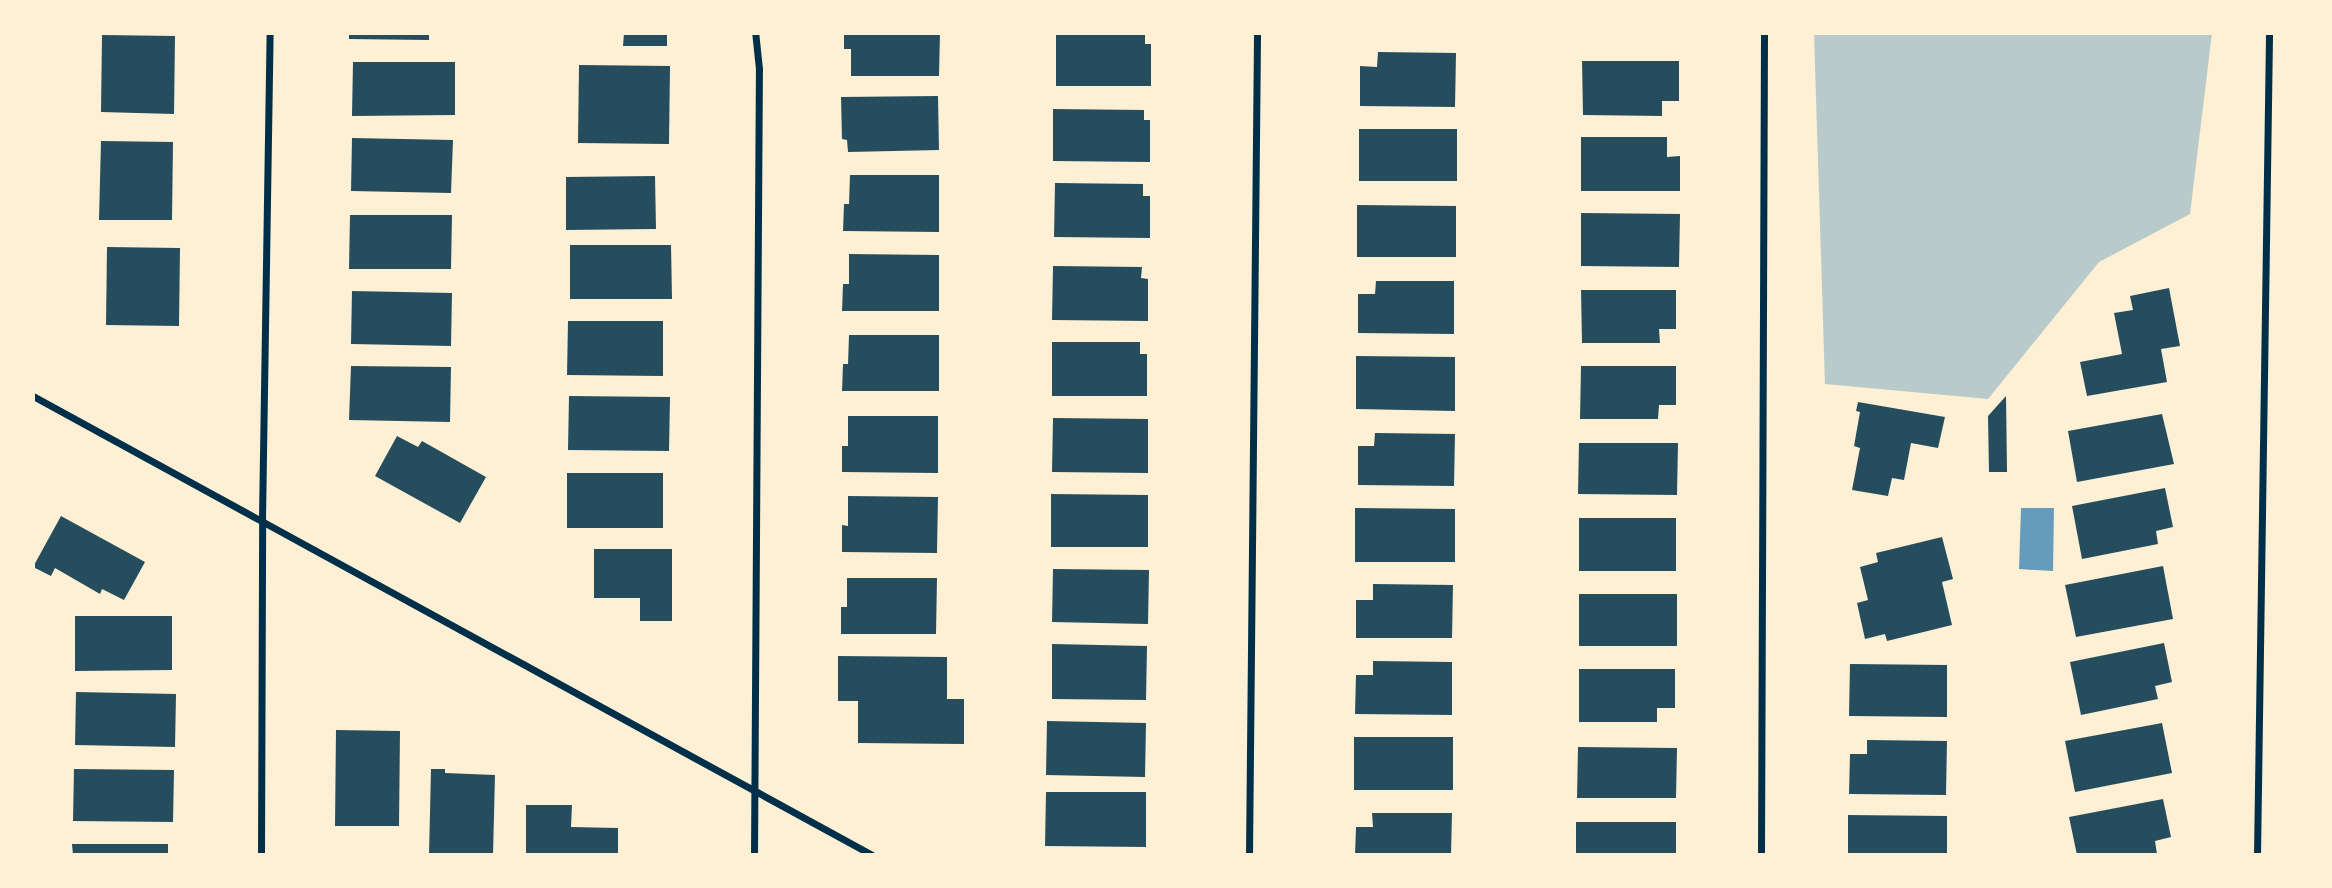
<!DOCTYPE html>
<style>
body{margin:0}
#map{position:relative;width:2332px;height:888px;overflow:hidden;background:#fdf0d5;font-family:"Fira Sans Condensed",sans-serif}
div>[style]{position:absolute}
.green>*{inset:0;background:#b9caca}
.water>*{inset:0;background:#669bbc}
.building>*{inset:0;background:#264d5e}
.minor>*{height:7px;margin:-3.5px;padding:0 3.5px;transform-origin:3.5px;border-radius:3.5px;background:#003049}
span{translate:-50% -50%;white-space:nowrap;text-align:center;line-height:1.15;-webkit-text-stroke:5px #fdf0d5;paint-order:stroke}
.frame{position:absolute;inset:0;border:35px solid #fdf0d5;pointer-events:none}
</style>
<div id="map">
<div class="green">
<i style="clip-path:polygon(1814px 33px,2212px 33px,2190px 214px,2099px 262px,1988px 399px,1825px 384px)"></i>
</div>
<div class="water">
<i style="clip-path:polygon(2021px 508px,2054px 508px,2053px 571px,2019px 569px)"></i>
</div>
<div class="building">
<i style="clip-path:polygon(349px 33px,429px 33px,429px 40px,349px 39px)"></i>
<i style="clip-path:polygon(624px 33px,667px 33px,667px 46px,623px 46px)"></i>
<i style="clip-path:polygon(844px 33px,940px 33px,939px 76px,851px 76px,851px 49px,844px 49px)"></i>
<i style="clip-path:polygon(1056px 33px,1145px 33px,1145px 44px,1151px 44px,1151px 86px,1056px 86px)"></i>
<i style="clip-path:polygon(102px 35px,175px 36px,174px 114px,101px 112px)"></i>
<i style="clip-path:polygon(1378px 52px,1456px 53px,1455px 107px,1360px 106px,1360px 66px,1377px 67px)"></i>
<i style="clip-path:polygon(1582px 61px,1679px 61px,1679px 101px,1662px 101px,1662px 116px,1583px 115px)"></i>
<i style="clip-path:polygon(353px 62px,455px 62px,455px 115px,352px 116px)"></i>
<i style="clip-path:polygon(579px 65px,670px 66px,669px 144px,578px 143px)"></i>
<i style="clip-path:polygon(938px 96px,939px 150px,848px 152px,847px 140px,842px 139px,841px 97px)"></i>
<i style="clip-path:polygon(1053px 109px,1144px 110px,1144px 120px,1150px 120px,1150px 162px,1053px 161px)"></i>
<i style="clip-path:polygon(1359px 129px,1457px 129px,1457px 181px,1359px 181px)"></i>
<i style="clip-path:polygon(1581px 137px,1667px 137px,1667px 157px,1680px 156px,1680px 191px,1581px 191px)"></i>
<i style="clip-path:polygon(352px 138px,453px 140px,451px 193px,351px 191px)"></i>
<i style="clip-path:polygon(101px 141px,173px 142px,172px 220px,99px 220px)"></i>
<i style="clip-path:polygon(850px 175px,939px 175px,939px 232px,843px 231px,844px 204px,849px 204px)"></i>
<i style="clip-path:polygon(655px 176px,656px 229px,566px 230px,566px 177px)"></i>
<i style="clip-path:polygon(1055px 183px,1143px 184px,1143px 196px,1150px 196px,1150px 238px,1054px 237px)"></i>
<i style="clip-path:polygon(1357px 205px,1456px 206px,1456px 257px,1357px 257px)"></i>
<i style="clip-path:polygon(1581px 213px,1680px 214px,1679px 267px,1581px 266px)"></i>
<i style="clip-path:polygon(350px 215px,452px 215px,451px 269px,349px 269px)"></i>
<i style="clip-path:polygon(570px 245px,671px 245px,672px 299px,570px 299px)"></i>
<i style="clip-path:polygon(107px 247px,180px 248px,179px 326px,106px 325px)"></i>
<i style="clip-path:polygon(849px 254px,939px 255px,939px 311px,842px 311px,843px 284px,849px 284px)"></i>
<i style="clip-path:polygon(1053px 266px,1142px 267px,1141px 278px,1148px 279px,1148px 321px,1052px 320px)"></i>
<i style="clip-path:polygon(1376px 281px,1454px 281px,1454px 334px,1358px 333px,1358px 294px,1375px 294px)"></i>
<i style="clip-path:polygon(2169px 288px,2180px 346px,2161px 349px,2167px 382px,2087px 396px,2080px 362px,2122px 354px,2114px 313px,2133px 310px,2130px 296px)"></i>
<i style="clip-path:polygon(1581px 290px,1676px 290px,1676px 329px,1659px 329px,1660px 343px,1582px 343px)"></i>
<i style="clip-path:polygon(352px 291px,452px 293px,451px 346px,351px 344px)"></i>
<i style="clip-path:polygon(568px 321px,663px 321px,663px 376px,567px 375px)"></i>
<i style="clip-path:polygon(849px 335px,939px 335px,939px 391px,842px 391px,843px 364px,848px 364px)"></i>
<i style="clip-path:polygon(1052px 342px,1140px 342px,1140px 354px,1147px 354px,1147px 396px,1052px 396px)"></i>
<i style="clip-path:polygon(1356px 356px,1455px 357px,1455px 411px,1356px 409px)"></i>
<i style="clip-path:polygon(351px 366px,451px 367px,450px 422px,349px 420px)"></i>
<i style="clip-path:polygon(1581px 366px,1676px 366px,1676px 405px,1659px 405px,1658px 419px,1580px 419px)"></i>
<i style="clip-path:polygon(569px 396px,670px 397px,669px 451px,568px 450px)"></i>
<i style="clip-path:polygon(2006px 396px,2007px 472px,1989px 472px,1988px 416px)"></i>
<i style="clip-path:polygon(1858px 402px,1945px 417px,1938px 448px,1911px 443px,1904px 480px,1892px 478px,1888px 496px,1852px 490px,1860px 448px,1854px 446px,1860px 412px,1856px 411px)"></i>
<i style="clip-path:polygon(2162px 414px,2174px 464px,2077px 482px,2068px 431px)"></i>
<i style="clip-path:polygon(848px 416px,938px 416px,938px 473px,842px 472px,842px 446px,848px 446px)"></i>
<i style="clip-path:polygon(1053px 418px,1148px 419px,1148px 473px,1052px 472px)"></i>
<i style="clip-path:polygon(1375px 433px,1455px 434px,1454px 486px,1358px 485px,1358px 446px,1374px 446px)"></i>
<i style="clip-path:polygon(397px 436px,418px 447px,422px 441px,486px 477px,460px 523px,375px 476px)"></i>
<i style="clip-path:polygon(1579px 443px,1678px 443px,1677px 495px,1578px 494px)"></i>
<i style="clip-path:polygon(567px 473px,663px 473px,663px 528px,567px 528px)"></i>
<i style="clip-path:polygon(2165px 488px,2173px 527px,2156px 531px,2158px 544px,2082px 559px,2072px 506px)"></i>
<i style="clip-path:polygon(1051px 494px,1148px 495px,1148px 547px,1051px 547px)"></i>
<i style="clip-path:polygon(848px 496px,938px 497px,937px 553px,842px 552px,842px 525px,848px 526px)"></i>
<i style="clip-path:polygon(1355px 508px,1455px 509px,1455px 562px,1355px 562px)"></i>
<i style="clip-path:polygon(61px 516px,145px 562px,124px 600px,102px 589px,100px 594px,55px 568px,51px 576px,33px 567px)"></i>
<i style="clip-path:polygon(1579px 518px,1676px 518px,1676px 571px,1579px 571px)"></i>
<i style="clip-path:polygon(1942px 537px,1953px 579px,1942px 582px,1952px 625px,1887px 641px,1885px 634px,1865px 639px,1857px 603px,1868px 600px,1860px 567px,1878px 562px,1876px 553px)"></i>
<i style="clip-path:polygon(594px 549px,672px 549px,672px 621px,640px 621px,640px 598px,594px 598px)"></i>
<i style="clip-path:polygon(2163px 566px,2173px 619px,2076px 637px,2065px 585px)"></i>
<i style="clip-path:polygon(1053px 569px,1149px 570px,1148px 624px,1052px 622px)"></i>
<i style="clip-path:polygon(847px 578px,937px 578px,936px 634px,841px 634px,841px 607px,847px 607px)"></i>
<i style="clip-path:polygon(1373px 584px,1453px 585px,1452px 638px,1356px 638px,1356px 600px,1373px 600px)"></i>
<i style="clip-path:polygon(1579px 594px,1677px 594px,1677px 646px,1579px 646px)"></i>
<i style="clip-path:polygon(75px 616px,172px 616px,172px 670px,75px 671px)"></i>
<i style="clip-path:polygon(2164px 643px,2172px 682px,2155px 686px,2158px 699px,2081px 715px,2070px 662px)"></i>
<i style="clip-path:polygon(1052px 644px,1147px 646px,1146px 700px,1052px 699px)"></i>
<i style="clip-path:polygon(838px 656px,947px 657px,947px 699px,964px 699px,964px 744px,858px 743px,858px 701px,838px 701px)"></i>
<i style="clip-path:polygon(1373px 661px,1452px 662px,1452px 715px,1355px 714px,1356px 675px,1373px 675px)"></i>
<i style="clip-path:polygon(1850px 664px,1947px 665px,1947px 717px,1849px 716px)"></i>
<i style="clip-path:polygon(1579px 669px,1675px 669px,1675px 708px,1657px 708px,1657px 722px,1579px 722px)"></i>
<i style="clip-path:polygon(76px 692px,176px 694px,175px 747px,75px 745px)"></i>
<i style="clip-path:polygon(1047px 721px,1146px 723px,1145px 777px,1046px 775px)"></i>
<i style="clip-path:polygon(2162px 723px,2172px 773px,2075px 792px,2065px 741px)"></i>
<i style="clip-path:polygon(336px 730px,400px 731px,399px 826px,335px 826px)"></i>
<i style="clip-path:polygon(1354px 737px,1453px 737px,1453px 790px,1354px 790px)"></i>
<i style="clip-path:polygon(1867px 740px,1947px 741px,1946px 795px,1849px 794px,1850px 754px,1867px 754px)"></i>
<i style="clip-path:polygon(1578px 747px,1677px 748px,1676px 798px,1577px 798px)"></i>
<i style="clip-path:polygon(74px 769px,174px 770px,173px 822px,73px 821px)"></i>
<i style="clip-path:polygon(431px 769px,445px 769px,445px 773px,495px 775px,493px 855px,429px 855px)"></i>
<i style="clip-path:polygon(1046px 792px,1146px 792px,1146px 847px,1045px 846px)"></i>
<i style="clip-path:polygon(2163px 799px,2171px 837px,2155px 841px,2157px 854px,2077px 855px,2069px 817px)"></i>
<i style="clip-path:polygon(526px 805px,572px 805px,571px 827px,618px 828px,618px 855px,526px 855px)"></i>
<i style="clip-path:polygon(1372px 813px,1452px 813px,1451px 855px,1355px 855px,1356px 827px,1373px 827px)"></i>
<i style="clip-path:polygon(1848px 815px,1947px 816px,1947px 855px,1848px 855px)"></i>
<i style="clip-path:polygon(1576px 822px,1676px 822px,1676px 855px,1576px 855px)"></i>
<i style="clip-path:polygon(72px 844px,168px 844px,168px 855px,73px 855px)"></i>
</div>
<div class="minor">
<i style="left:33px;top:396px;width:956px;rotate:28.68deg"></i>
<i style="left:261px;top:855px;width:336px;rotate:-89.8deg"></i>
<i style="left:262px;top:519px;width:486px;rotate:-89.1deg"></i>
<i style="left:754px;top:855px;width:786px;rotate:-89.64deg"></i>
<i style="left:759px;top:69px;width:36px;rotate:-96deg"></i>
<i style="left:1249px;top:855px;width:822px;rotate:-89.44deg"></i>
<i style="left:1761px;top:855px;width:822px;rotate:-89.79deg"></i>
<i style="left:2257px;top:855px;width:822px;rotate:-89.16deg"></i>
</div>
<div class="frame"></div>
</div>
